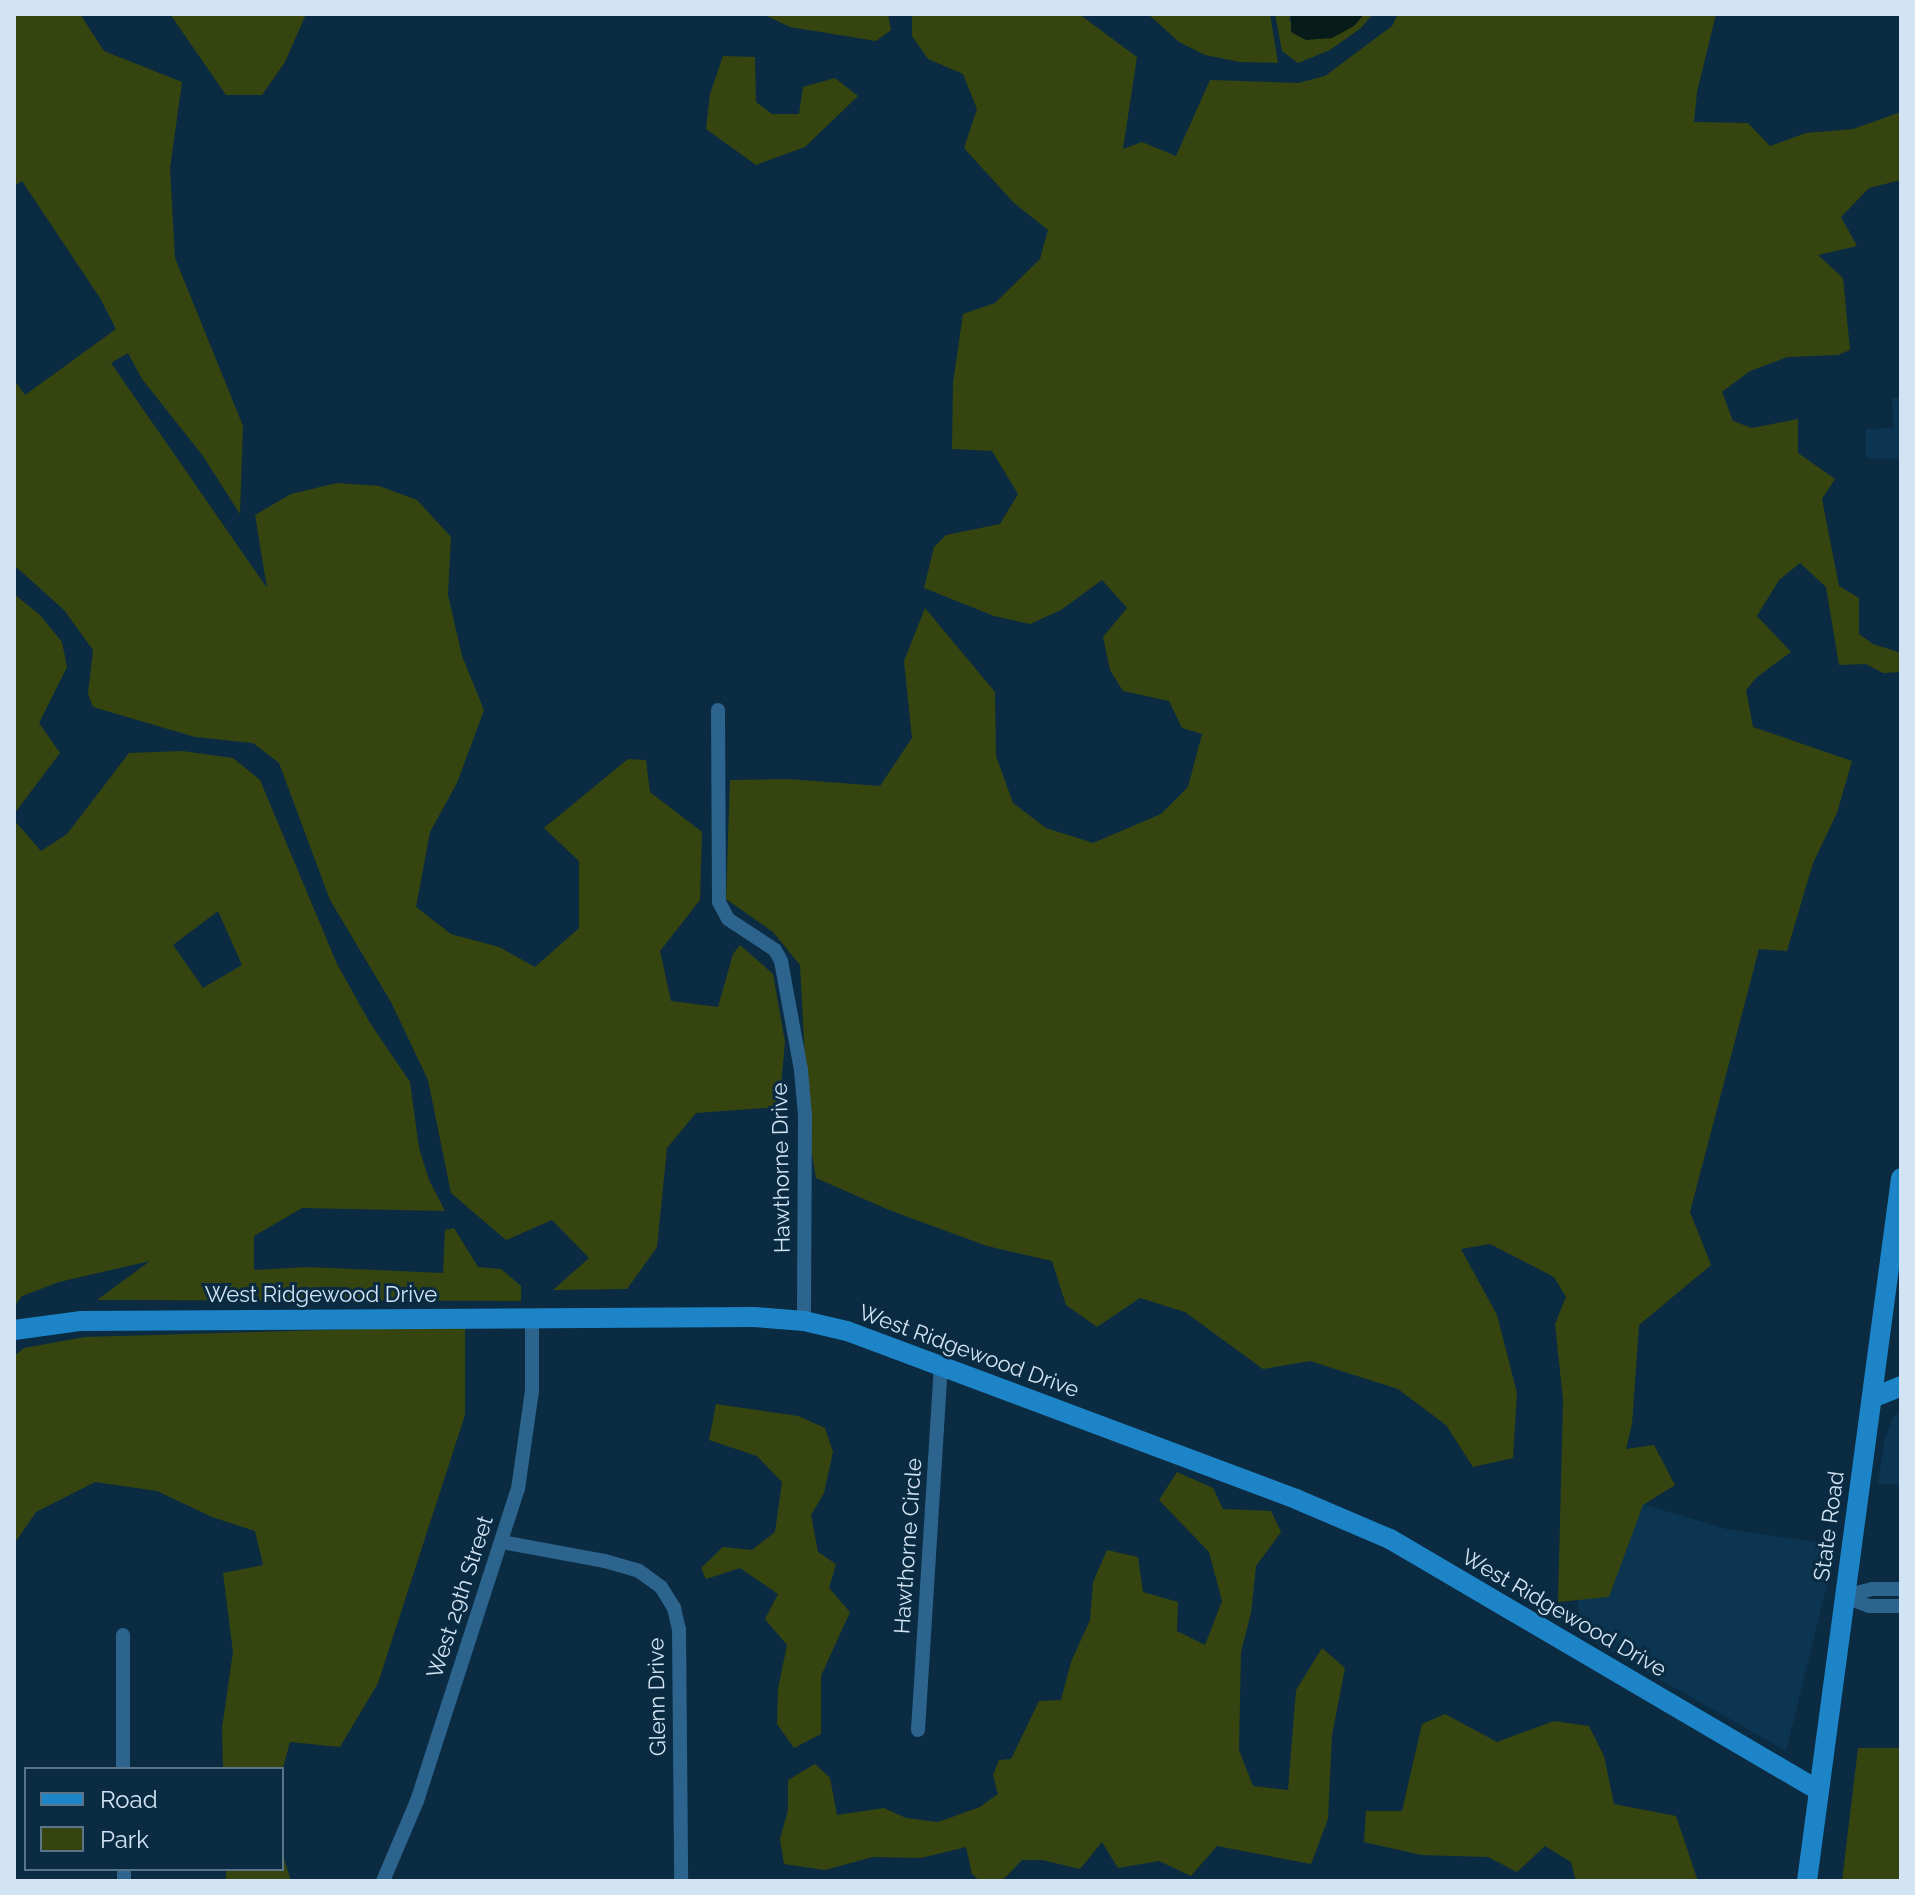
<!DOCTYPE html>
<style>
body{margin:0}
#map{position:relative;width:1915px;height:1895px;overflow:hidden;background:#0a2b42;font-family:Raleway,sans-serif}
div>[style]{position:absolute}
.built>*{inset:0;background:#0b3550}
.green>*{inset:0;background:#36450f}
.water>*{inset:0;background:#071b19}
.street>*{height:14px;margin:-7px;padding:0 7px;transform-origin:7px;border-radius:7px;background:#2c648d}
.secondary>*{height:20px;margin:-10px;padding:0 10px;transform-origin:10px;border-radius:10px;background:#1d85c7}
span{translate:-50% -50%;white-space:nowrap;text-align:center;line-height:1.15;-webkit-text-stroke:6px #0a2b42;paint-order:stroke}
.street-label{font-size:22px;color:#d2e4f3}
.frame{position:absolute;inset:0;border:16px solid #d2e4f3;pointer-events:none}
.legend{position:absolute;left:24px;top:1767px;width:260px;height:104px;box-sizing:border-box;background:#0a2b42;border:2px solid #5a7589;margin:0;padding:10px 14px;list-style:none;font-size:24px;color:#d2e4f3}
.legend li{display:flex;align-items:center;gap:16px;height:40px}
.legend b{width:40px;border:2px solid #5a7589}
</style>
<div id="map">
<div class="built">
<i style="clip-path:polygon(1892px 398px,1901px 398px,1901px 459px,1866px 458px,1866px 429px,1893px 428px)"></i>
<i style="clip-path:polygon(1901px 1411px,1901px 1485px,1878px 1484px,1884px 1442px,1893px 1417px)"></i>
<i style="clip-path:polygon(1643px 1504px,1726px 1529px,1837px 1545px,1786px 1751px,1578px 1633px,1578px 1600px,1609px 1596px)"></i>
</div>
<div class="green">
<i style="clip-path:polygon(14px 14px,80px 14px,104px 51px,182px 82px,170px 168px,175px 258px,243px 426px,240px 514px,203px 456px,142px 379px,128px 353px,111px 363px,267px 588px,255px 515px,291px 494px,337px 483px,379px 486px,417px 500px,451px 537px,448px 595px,462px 656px,484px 710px,457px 783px,430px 832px,416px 907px,451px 934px,499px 947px,535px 967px,579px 928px,579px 861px,544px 828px,628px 759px,646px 760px,650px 792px,702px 832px,700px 900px,660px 951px,671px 1001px,718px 1007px,733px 954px,740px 945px,773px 974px,785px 1042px,779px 1107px,696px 1113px,667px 1148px,657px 1247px,627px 1289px,553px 1290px,589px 1258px,552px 1220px,506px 1240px,451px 1193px,428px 1080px,391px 1002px,330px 900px,279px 763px,253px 743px,195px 737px,93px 707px,88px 694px,93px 650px,64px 610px,14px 565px,14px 380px,25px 395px,116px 329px,100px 298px,22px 181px,14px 186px)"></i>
<i style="clip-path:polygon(170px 14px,306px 14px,285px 62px,262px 95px,226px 95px)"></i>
<i style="clip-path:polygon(763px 14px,888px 14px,891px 30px,876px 41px,790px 27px)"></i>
<i style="clip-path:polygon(912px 14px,1079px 14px,1137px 57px,1123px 149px,1142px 142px,1176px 156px,1210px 80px,1298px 83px,1325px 76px,1392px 26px,1398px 14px,1716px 14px,1697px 92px,1694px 122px,1748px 123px,1770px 146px,1806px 133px,1853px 129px,1901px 112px,1901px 180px,1869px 188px,1841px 217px,1857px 246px,1818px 255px,1843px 278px,1850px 350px,1838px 355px,1787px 357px,1750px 371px,1722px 392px,1733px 421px,1752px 428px,1798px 419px,1798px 453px,1835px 479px,1822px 499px,1839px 586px,1859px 598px,1859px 634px,1873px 644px,1901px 653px,1901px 672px,1883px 673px,1866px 664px,1839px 665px,1826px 587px,1800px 563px,1779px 580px,1757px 616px,1791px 652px,1757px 677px,1746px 690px,1753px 727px,1852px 761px,1837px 813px,1813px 863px,1787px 951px,1759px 949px,1690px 1212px,1711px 1265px,1639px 1325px,1632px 1424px,1626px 1449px,1654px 1445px,1675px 1485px,1643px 1505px,1609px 1597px,1558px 1602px,1563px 1400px,1555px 1324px,1566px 1297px,1554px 1277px,1490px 1244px,1461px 1249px,1497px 1315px,1517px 1393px,1513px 1458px,1473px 1467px,1446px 1425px,1398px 1389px,1310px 1361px,1263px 1369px,1185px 1312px,1140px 1298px,1097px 1327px,1066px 1305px,1052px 1261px,987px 1246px,889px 1210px,816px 1178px,809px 1137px,800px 965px,773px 932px,726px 899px,730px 780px,788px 779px,880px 786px,912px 738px,904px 661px,925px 608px,995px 692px,996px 756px,1013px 803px,1046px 828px,1093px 843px,1161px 814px,1188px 787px,1202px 734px,1182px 728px,1169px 701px,1123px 691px,1110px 670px,1103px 637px,1127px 608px,1102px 580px,1061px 610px,1030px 624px,994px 616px,924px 588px,934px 547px,946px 535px,1000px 524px,1018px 494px,992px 451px,952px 449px,953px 383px,963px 314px,995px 303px,1040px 259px,1048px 230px,1014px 203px,964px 148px,977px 109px,963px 74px,928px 59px,912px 36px)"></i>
<i style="clip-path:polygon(1148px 14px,1270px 14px,1278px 63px,1240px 62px,1205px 55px,1179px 42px)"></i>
<i style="clip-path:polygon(1275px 14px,1291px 14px,1289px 21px,1354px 26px,1364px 14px,1373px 14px,1361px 28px,1330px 50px,1298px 63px,1282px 51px)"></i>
<i style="clip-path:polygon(723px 56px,755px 57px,756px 102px,772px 114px,799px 114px,803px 87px,835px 78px,858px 96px,805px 147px,756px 165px,706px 129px,710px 94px)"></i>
<i style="clip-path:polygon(14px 594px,40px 615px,62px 642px,67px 667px,39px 723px,60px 753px,14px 814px)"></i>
<i style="clip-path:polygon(evenodd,182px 751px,233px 758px,260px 780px,337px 964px,370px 1023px,410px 1082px,419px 1148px,429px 1180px,445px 1211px,302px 1208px,254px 1236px,254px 1270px,307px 1267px,443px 1273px,445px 1230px,454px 1228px,478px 1267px,501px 1269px,521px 1286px,521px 1301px,97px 1300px,150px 1261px,59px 1282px,22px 1296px,14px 1307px,14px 820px,41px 851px,67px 834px,129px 753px,182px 751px,218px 911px,242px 965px,203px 988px,173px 945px,218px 911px)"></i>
<i style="clip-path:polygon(465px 1326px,465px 1415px,378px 1683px,340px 1747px,290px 1742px,282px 1771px,223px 1769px,222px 1728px,233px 1652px,223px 1573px,263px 1565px,255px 1531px,212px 1517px,157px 1491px,95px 1482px,36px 1512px,14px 1544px,14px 1356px,24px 1348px,85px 1337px)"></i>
<i style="clip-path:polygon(716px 1404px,798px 1416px,825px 1428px,833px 1452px,824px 1493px,811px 1515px,818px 1552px,836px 1564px,829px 1588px,850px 1612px,821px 1676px,821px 1734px,794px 1748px,777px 1724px,778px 1689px,787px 1645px,765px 1619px,778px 1594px,740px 1568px,706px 1579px,701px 1568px,723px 1547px,752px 1550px,775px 1532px,782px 1482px,757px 1456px,709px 1440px)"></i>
<i style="clip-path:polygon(1177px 1472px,1213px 1488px,1223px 1509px,1271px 1511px,1281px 1532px,1256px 1566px,1251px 1613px,1241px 1652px,1239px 1750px,1253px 1786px,1288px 1790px,1296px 1690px,1322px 1648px,1345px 1668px,1332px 1735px,1328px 1819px,1311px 1864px,1217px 1846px,1191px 1876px,1159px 1861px,1118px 1868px,1102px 1842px,1080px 1869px,1042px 1860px,1022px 1860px,1002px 1881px,980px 1881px,972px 1874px,966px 1847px,921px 1858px,873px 1857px,825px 1870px,784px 1864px,780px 1839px,788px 1810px,788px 1780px,815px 1764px,830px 1778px,837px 1815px,884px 1808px,906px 1818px,938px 1822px,980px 1807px,998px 1794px,993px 1775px,999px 1760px,1011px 1759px,1039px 1701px,1061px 1700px,1071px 1662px,1090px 1620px,1093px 1582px,1107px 1550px,1138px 1557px,1143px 1592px,1178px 1602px,1177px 1631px,1205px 1645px,1222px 1601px,1209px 1552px,1159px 1500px)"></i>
<i style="clip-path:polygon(1445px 1714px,1497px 1742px,1554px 1721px,1589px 1726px,1604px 1756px,1614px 1804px,1676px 1816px,1698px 1881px,1576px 1881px,1571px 1862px,1545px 1846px,1517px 1872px,1488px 1857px,1421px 1855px,1364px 1842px,1366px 1811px,1402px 1811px,1422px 1724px)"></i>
<i style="clip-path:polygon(1858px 1748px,1901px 1748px,1901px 1881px,1842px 1881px)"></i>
<i style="clip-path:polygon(282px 1852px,291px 1881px,226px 1881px,226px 1869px,282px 1869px)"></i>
</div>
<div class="water">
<i style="clip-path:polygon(1291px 14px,1364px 14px,1354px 26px,1332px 38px,1306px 40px,1291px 32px)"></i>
</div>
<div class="street">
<i style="left:718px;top:710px;width:192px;rotate:89.7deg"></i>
<i style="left:719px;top:902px;width:19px;rotate:62deg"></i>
<i style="left:728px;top:919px;width:56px;rotate:33.4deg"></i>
<i style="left:775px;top:950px;width:13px;rotate:61deg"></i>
<i style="left:781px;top:961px;width:111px;rotate:79.6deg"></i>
<i style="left:801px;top:1070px;width:46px;rotate:85deg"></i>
<i style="left:805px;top:1116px;width:205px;rotate:90.3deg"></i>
<i style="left:502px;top:1542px;width:105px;rotate:10.5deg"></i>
<i style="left:605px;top:1561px;width:35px;rotate:16deg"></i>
<i style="left:639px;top:1571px;width:27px;rotate:36deg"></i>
<i style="left:661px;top:1587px;width:25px;rotate:58deg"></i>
<i style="left:674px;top:1608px;width:22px;rotate:77deg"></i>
<i style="left:679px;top:1629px;width:252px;rotate:89.5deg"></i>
<i style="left:1843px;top:1596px;width:28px;rotate:21deg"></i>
<i style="left:1869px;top:1606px;width:32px"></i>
<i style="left:1844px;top:1596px;width:29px;rotate:-14deg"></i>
<i style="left:1872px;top:1589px;width:29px"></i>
<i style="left:123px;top:1635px;width:134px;rotate:90deg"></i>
<i style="left:918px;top:1730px;width:365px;rotate:-86.4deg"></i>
<i style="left:124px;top:1869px;width:12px;rotate:90deg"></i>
<i style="left:383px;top:1881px;width:87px;rotate:-67deg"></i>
<i style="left:417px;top:1801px;width:328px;rotate:-72.1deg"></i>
<i style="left:518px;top:1489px;width:99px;rotate:-81.9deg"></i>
<i style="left:532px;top:1391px;width:74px;rotate:-90deg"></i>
</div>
<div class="secondary">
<i style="left:14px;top:1330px;width:68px;rotate:-7.7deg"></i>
<i style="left:81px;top:1321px;width:673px;rotate:-0.34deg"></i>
<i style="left:754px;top:1317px;width:50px;rotate:4.6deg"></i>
<i style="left:804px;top:1321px;width:44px;rotate:13.1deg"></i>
<i style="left:847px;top:1331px;width:479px;rotate:20.5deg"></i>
<i style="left:1296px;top:1499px;width:102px;rotate:23.1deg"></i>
<i style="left:1390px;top:1539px;width:496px;rotate:30.4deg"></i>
<i style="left:1872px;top:1398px;width:31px;rotate:-22deg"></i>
<i style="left:1807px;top:1881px;width:709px;rotate:-82.38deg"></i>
</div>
<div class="street-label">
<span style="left:781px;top:1168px;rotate:-91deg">Hawthorne Drive</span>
<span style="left:321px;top:1295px">West Ridgewood Drive</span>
<span style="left:969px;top:1351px;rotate:20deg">West Ridgewood Drive</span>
<span style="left:1829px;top:1526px;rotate:-82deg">State Road</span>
<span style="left:908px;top:1546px;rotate:-86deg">Hawthorne Circle</span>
<span style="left:460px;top:1597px;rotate:-72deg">West 29th Street</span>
<span style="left:1564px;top:1613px;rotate:30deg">West Ridgewood Drive</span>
<span style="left:657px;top:1697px;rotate:-91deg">Glenn Drive</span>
</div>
<div class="frame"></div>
<ul class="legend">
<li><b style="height:10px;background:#1d85c7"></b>Road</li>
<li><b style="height:22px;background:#36450f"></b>Park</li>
</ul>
</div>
